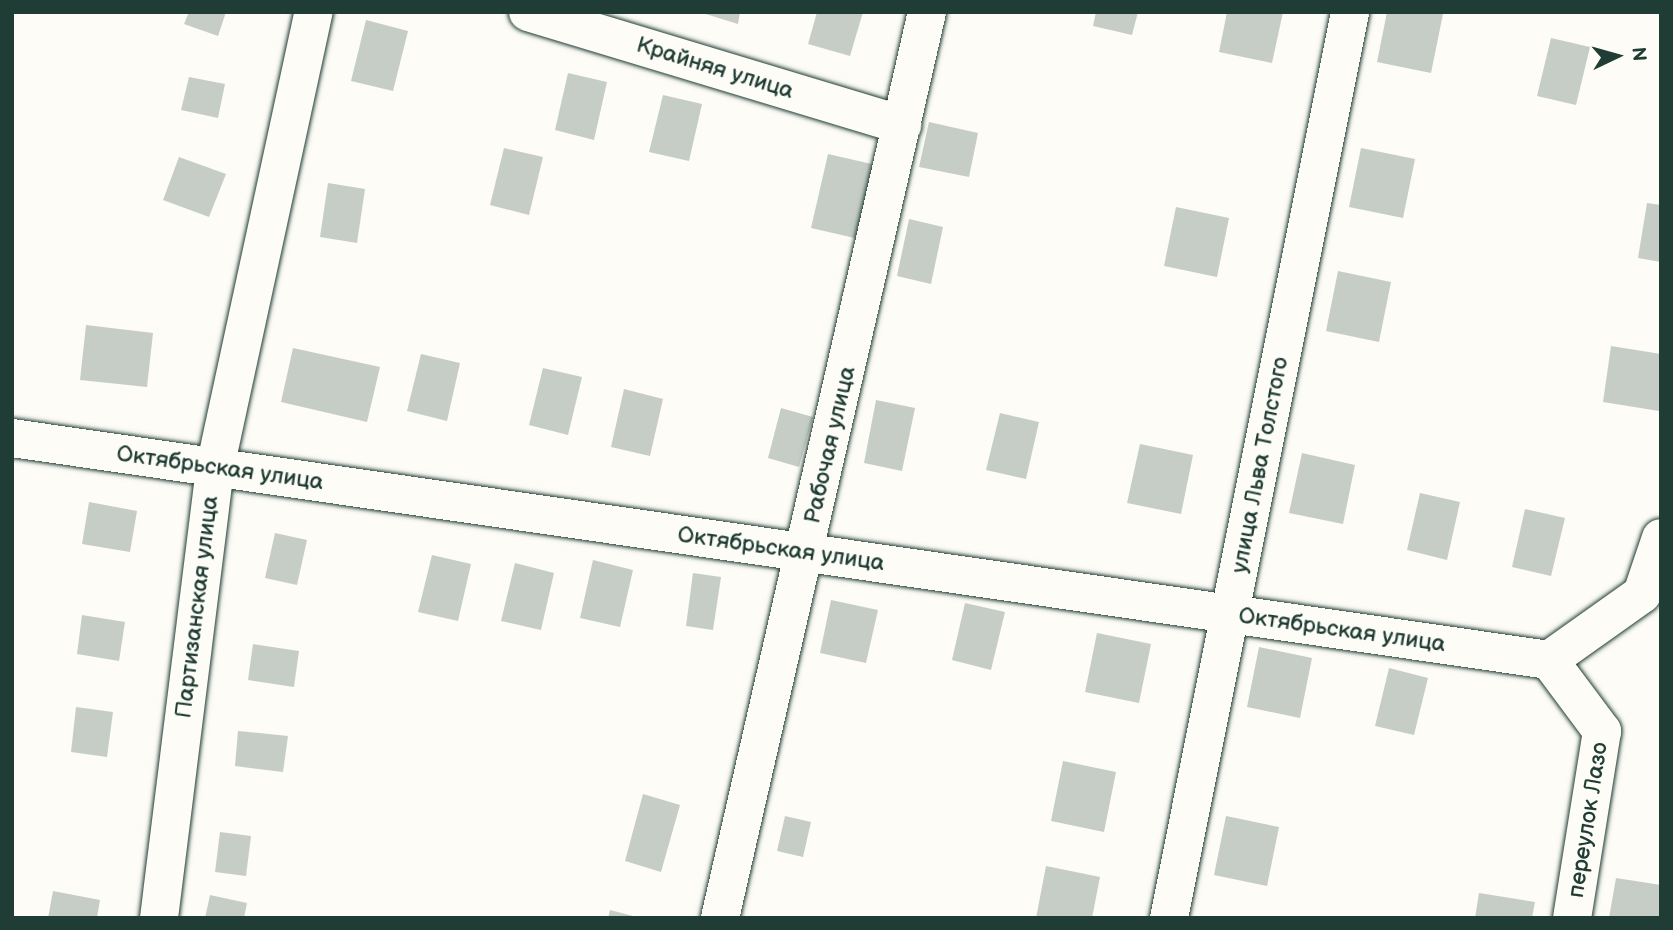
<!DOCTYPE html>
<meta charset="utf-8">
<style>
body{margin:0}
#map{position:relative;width:1673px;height:930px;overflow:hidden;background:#fdfcf7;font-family:"Balsamiq Sans",sans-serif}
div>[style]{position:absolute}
.building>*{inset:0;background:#c6cdc7}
.roads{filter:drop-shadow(0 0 2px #1f3d34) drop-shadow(0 0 2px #1f3d34)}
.minor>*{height:38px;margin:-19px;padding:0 19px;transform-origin:19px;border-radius:19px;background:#fdfcf7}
span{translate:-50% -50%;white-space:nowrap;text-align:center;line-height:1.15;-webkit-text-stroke:5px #fdfcf7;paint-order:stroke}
.street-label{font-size:23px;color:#1f3d34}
.frame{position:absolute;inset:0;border:14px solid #1f3d34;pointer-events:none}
.north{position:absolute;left:1582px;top:21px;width:70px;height:70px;-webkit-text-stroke:5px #fdfcf7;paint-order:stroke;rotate:85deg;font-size:19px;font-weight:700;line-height:28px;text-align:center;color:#1f3d34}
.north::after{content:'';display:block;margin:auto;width:24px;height:32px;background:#1f3d34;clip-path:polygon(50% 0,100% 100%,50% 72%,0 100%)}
</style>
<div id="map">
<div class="building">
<i style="clip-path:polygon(189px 12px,226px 12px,218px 36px,184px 24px)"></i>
<i style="clip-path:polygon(699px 12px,740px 12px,738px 24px)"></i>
<i style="clip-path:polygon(817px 12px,863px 12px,850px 56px,808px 44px)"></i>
<i style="clip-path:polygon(1096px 12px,1138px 12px,1132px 35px,1093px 26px)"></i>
<i style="clip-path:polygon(1227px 12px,1283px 12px,1272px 63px,1219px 52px)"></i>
<i style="clip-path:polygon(1387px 12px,1443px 14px,1431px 73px,1377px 62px)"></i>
<i style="clip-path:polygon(366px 20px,408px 31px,393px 91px,351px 81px)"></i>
<i style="clip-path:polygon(1551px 38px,1590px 47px,1576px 105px,1537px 96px)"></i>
<i style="clip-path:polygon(568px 73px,607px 82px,594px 140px,555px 130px)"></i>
<i style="clip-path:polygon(189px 77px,225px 84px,218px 118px,181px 110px)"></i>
<i style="clip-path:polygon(663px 95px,702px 104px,689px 161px,649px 152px)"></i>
<i style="clip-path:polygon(929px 122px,978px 133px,969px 177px,919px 167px)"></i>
<i style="clip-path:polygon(504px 148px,543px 157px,529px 215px,490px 205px)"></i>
<i style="clip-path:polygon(1361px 148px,1415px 159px,1403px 218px,1349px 207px)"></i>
<i style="clip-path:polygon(828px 154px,876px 165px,859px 239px,811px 228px)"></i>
<i style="clip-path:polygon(179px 157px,226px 174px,209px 217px,163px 200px)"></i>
<i style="clip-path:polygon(328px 183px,365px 189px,357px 243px,320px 237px)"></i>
<i style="clip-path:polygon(1647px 203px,1661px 205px,1661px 262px,1638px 258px)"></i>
<i style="clip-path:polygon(1176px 207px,1229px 218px,1217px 277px,1164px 266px)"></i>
<i style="clip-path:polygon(909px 219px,943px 227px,931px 284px,897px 276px)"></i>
<i style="clip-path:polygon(1338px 271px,1391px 282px,1379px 342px,1326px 331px)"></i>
<i style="clip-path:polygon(86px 325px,153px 333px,147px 387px,80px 380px)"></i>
<i style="clip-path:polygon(1611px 346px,1661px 354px,1659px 411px,1603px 402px)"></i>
<i style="clip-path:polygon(293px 348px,380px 367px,367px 422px,281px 402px)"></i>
<i style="clip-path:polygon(421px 354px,460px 363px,447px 421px,407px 411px)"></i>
<i style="clip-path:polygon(543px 368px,582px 377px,568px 435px,529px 425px)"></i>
<i style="clip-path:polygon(624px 389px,663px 399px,650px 456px,611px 447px)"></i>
<i style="clip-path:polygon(876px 400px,915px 408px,902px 471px,864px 463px)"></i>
<i style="clip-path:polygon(781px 408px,813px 417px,799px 467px,768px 458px)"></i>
<i style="clip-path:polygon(1000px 413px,1039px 422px,1026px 479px,986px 470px)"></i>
<i style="clip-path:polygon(1140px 444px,1193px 455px,1181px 514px,1127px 503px)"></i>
<i style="clip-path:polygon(1302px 453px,1355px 465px,1343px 524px,1289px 513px)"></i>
<i style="clip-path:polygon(1420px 493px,1460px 502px,1447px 560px,1407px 550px)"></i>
<i style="clip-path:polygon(89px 502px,137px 511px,130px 552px,82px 544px)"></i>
<i style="clip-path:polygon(1525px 509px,1565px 518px,1551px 576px,1512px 567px)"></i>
<i style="clip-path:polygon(275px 533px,307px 540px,297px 585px,265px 578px)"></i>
<i style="clip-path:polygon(432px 555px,471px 564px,458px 621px,418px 612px)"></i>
<i style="clip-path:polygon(593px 560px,633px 570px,620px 627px,580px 618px)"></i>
<i style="clip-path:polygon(515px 563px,554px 573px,541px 630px,501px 621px)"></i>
<i style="clip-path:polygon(693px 573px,721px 577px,713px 630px,686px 626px)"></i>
<i style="clip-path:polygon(831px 600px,878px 610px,866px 663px,820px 653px)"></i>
<i style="clip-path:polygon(965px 603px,1005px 612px,991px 670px,952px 660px)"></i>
<i style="clip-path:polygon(82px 615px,125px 622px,119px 661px,77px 654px)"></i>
<i style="clip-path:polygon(1097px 633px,1151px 644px,1139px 703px,1085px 692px)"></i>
<i style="clip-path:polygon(253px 644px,299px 651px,294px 687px,248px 680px)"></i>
<i style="clip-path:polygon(1259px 647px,1312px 658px,1300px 718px,1247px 707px)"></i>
<i style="clip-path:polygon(1389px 668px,1428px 678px,1414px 735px,1375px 726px)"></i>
<i style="clip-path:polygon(76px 707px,113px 712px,107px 757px,71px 752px)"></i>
<i style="clip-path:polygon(238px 731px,288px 736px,283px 772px,235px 766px)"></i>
<i style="clip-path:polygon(1063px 761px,1116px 772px,1104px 832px,1051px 821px)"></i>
<i style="clip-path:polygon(643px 794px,680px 805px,661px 872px,625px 861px)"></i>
<i style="clip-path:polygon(785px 816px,811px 822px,803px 857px,777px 851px)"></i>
<i style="clip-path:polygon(1226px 816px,1279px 827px,1267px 886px,1214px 875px)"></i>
<i style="clip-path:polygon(220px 832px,251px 836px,246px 876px,215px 872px)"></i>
<i style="clip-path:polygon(1046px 866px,1100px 877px,1092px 918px,1036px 918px)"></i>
<i style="clip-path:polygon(1616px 878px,1661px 885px,1661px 918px,1609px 918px)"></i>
<i style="clip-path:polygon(53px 891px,100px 900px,97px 918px,48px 918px)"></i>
<i style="clip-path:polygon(1479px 893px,1535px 902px,1532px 918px,1475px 918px)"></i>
<i style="clip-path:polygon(210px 895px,247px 903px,244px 918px,205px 918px)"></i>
<i style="clip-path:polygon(610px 910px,637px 917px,637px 918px,608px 918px)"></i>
</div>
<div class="roads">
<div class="minor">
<i style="left:528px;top:12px;width:391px;rotate:16.8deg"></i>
<i style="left:12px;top:438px;width:1553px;rotate:8.22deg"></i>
<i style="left:1549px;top:660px;width:89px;rotate:53.3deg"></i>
<i style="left:1602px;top:731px;width:189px;rotate:99.1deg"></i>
<i style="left:1549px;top:660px;width:114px;rotate:-35.4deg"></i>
<i style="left:1642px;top:594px;width:59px;rotate:-71.3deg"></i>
<i style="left:159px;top:918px;width:453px;rotate:-82.9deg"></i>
<i style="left:215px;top:468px;width:467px;rotate:-77.8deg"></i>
<i style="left:720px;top:918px;width:929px;rotate:-77.13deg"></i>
<i style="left:1169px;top:918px;width:924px;rotate:-78.7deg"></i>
</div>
</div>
<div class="street-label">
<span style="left:715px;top:68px;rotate:17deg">Крайняя улица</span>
<span style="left:830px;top:445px;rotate:-77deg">Рабочая улица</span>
<span style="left:1260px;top:465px;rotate:-79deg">улица Льва Толстого</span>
<span style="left:220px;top:468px;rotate:8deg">Октябрьская улица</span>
<span style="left:781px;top:549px;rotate:8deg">Октябрьская улица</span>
<span style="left:197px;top:607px;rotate:-83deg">Партизанская улица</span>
<span style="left:1342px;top:630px;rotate:8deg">Октябрьская улица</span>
<span style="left:1588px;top:820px;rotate:-81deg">переулок Лазо</span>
</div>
<div class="frame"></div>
<div class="north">N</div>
</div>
